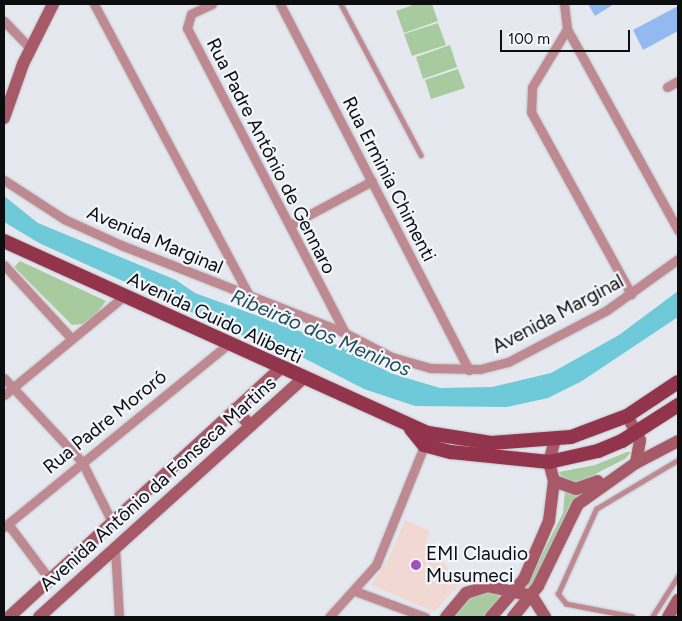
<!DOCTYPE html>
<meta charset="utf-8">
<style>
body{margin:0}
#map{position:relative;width:682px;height:621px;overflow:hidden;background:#e5e9ef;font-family:Figtree,sans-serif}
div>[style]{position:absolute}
.education>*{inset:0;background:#f2d8d3}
.green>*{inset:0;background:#a7cb9e}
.water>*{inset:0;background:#6ecad9}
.building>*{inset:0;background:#92baf1}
.roads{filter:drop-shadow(0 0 1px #c2c6cb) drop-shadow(0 0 1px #c2c6cb)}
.lane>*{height:4.5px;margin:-2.25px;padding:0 2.25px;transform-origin:2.25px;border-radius:2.25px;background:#bf8991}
.street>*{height:9px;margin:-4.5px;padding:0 4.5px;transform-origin:4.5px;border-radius:4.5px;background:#bf8991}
.secondary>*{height:12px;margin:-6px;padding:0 6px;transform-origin:6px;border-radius:6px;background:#a75968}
.primary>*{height:14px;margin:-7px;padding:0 7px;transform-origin:7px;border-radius:7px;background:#92344b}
.dots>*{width:14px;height:14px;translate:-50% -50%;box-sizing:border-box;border:2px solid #f2f6fc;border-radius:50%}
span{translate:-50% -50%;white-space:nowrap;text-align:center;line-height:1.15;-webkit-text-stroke:4.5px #f2f6fc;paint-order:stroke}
.street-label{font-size:19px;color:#0c0d0f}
.poi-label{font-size:19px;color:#0c0d0f}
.left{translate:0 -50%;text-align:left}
.water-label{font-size:20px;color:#224c53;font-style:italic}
.frame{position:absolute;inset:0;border:5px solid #0c0d0f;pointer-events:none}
.scale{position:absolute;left:500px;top:30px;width:130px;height:22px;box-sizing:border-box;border:2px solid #0c0d0f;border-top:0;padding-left:6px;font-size:15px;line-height:18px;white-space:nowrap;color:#0c0d0f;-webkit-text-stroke:4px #f2f6fc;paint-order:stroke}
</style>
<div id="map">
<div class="education">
<i style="clip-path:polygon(405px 520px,430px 531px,426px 543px,461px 583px,434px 612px,371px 585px,388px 560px)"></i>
</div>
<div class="green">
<i style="clip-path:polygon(416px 4px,432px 4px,438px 21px,404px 33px,396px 11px)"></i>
<i style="clip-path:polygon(438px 23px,446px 45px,412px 56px,404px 34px)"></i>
<i style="clip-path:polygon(450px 45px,457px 67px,423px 79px,416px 57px)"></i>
<i style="clip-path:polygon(458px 69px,465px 88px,431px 99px,425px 80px)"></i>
<i style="clip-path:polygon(20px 261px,106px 301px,96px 315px,83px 324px,72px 325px,14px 267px)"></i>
<i style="clip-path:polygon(627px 452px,631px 452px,625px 459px,597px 473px,582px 485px,563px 480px,559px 472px,595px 465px)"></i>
<i style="clip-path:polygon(565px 490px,581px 495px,568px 510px,541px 573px,528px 592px,525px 588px,563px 513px)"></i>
<i style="clip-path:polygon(483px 588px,502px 594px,485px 617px,450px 617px,456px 608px)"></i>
</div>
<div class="water">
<i style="clip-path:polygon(4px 196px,38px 223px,176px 280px,195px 293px,359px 353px,390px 373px,440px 388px,492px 387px,551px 373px,619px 335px,678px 291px,678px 317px,582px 381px,548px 398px,507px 407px,415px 406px,364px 389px,292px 352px,266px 346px,39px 243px,4px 222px)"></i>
</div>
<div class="building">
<i style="clip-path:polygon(588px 4px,614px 4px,595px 16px)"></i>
<i style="clip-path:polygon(678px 6px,678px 31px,643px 50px,633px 30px)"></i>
</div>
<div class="roads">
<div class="lane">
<i style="left:341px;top:4px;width:171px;rotate:62.1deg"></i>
<i style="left:633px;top:617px;width:68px;rotate:-169deg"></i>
<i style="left:566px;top:604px;width:13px;rotate:-129deg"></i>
<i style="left:558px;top:594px;width:93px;rotate:-65.9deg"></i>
<i style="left:596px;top:509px;width:96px;rotate:-30.9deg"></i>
<i style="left:652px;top:617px;width:49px;rotate:-57.6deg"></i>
</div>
<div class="street">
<i style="left:94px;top:4px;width:332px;rotate:62deg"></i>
<i style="left:212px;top:4px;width:23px;rotate:155deg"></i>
<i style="left:191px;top:14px;width:15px;rotate:106deg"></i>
<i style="left:187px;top:28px;width:343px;rotate:62.6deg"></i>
<i style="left:280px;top:4px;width:412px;rotate:62.7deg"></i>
<i style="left:564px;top:4px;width:25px;rotate:83deg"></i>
<i style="left:567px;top:29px;width:230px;rotate:61.1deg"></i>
<i style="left:4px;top:21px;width:39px;rotate:46deg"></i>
<i style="left:567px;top:29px;width:68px;rotate:121.1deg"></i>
<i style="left:532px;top:87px;width:25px;rotate:92deg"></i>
<i style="left:531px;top:112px;width:208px;rotate:61.2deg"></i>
<i style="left:667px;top:87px;width:13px;rotate:-29deg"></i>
<i style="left:4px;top:180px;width:72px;rotate:33deg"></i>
<i style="left:64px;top:219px;width:63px;rotate:24.5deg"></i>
<i style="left:121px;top:245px;width:241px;rotate:21.4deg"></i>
<i style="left:345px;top:333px;width:53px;rotate:27.1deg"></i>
<i style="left:392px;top:357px;width:40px;rotate:16deg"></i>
<i style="left:430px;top:368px;width:50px;rotate:1.1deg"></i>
<i style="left:480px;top:369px;width:29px;rotate:-14deg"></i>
<i style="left:508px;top:362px;width:112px;rotate:-27.7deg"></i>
<i style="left:607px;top:310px;width:87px;rotate:-35.7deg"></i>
<i style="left:290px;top:225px;width:93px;rotate:-28.2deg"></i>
<i style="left:4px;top:265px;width:100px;rotate:47.4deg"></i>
<i style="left:4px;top:378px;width:115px;rotate:47.1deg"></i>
<i style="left:82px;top:462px;width:67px;rotate:63.4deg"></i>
<i style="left:4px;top:395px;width:156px;rotate:-39.5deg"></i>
<i style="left:8px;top:524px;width:70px;rotate:53.1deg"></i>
<i style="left:4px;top:527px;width:289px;rotate:-39.2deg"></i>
<i style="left:115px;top:548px;width:69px;rotate:86.7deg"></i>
<i style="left:355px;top:591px;width:75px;rotate:20.4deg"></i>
<i style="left:329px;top:617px;width:70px;rotate:-47.9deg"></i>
<i style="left:376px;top:565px;width:134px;rotate:-68deg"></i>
</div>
<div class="secondary">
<i style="left:4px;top:118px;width:57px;rotate:-70.6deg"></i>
<i style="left:23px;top:64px;width:67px;rotate:-63.4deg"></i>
<i style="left:235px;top:409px;width:23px;rotate:47deg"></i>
<i style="left:636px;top:463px;width:47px;rotate:-27.6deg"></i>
<i style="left:554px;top:481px;width:23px;rotate:20deg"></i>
<i style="left:576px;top:489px;width:23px;rotate:-20deg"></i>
<i style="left:9px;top:617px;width:369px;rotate:-42.5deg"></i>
<i style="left:39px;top:617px;width:355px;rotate:-42.1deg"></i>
<i style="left:446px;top:617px;width:31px;rotate:-50deg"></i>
<i style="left:466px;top:593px;width:22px;rotate:-18deg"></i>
<i style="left:487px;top:586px;width:46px;rotate:12.5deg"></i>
<i style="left:532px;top:596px;width:25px;rotate:58deg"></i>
<i style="left:491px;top:617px;width:50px;rotate:-49deg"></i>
<i style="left:524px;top:579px;width:63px;rotate:-66.7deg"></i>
<i style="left:549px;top:521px;width:40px;rotate:-82.9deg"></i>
<i style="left:554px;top:481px;width:20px;rotate:-105deg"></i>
<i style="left:549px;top:462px;width:24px;rotate:-75deg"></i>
<i style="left:513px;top:617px;width:40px;rotate:-51deg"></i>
<i style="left:538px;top:586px;width:91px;rotate:-64deg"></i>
<i style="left:578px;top:504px;width:71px;rotate:-35.3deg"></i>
<i style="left:636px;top:463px;width:23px;rotate:-80deg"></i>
<i style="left:640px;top:440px;width:27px;rotate:-118deg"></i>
<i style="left:668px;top:617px;width:20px;rotate:-60deg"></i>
</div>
<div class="primary">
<i style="left:4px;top:241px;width:465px;rotate:24.4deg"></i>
<i style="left:428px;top:433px;width:64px;rotate:9deg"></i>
<i style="left:491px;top:443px;width:80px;rotate:-4.3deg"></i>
<i style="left:571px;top:437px;width:60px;rotate:-20.6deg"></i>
<i style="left:627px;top:416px;width:61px;rotate:-33.7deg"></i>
<i style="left:411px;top:429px;width:21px;rotate:51deg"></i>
<i style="left:424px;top:445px;width:28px;rotate:15deg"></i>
<i style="left:451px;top:452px;width:99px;rotate:5.8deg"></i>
<i style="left:549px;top:462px;width:50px;rotate:-12.7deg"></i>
<i style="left:598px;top:451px;width:26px;rotate:-23deg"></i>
<i style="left:622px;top:441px;width:67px;rotate:-32.7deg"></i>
</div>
</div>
<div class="dots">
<i style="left:416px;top:565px;background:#a64ebb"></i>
</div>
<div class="street-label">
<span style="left:271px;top:156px;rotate:63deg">Rua Padre Antônio de Gennaro</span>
<span style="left:389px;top:179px;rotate:63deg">Rua Erminia Chimenti</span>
<span style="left:155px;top:240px;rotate:23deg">Avenida Marginal</span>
<span style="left:558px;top:314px;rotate:-28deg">Avenida Marginal</span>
<span style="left:215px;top:318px;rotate:25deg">Avenida Guido Aliberti</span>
<span style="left:105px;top:422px;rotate:-39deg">Rua Padre Mororó</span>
<span style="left:158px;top:484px;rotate:-42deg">Avenida Antônio da Fonseca Martins</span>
</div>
<div class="poi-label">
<span class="left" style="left:426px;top:565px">EMI Claudio<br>Musumeci</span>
</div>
<div class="water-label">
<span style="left:321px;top:333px;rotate:23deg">Ribeirão dos Meninos</span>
</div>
<div class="frame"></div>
<div class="scale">100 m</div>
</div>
